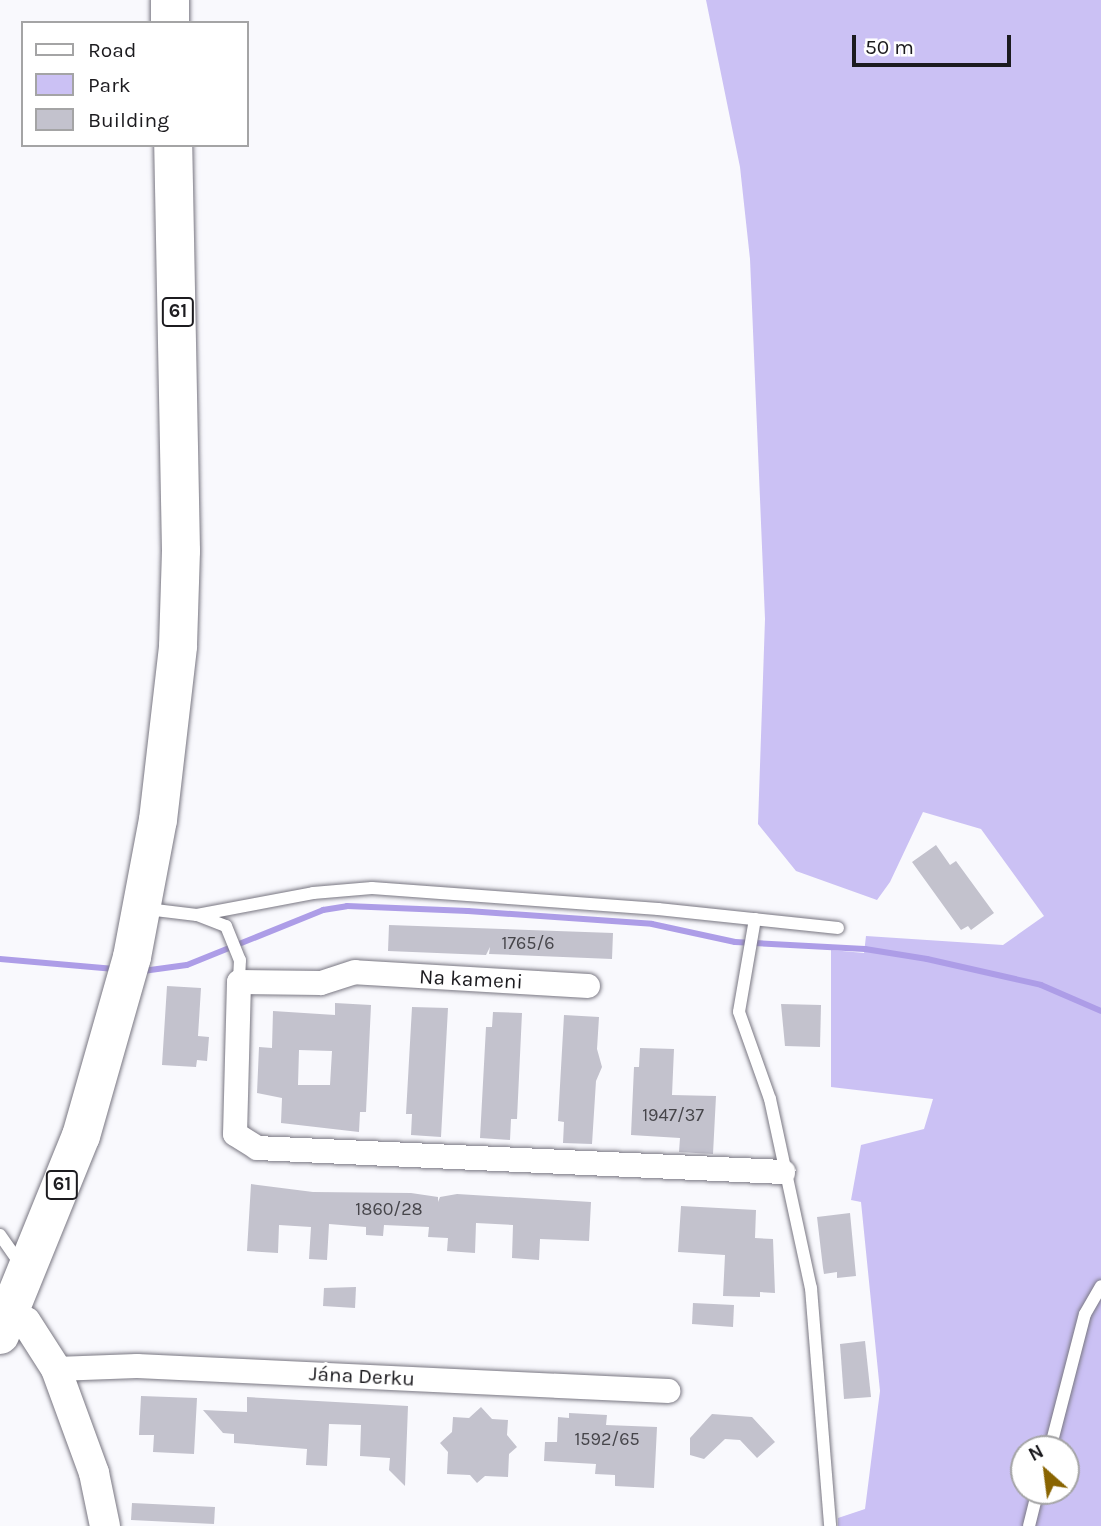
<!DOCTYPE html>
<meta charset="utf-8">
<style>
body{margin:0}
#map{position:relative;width:1101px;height:1526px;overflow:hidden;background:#f9f9fd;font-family:Karla,sans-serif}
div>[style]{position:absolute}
.green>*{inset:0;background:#cbc1f4}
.stream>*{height:6px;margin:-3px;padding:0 3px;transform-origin:3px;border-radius:3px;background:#ad9de7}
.building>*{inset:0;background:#c3c2cd}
.roads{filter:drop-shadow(0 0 2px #797782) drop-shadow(0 0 2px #797782)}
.service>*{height:12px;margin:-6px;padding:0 6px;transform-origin:6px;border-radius:6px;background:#fff}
.minor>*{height:24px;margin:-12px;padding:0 12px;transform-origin:12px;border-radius:12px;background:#fff}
.tertiary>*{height:30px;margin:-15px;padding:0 15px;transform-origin:15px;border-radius:15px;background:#fff}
.primary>*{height:38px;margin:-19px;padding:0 19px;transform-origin:19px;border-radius:19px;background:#fff}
span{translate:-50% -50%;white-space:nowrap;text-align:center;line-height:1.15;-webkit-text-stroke:6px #fff;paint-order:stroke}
.number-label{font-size:18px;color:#46454a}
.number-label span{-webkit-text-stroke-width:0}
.shield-label span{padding:2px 5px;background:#fff;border:2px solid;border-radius:5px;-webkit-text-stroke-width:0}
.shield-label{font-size:19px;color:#1c1b1f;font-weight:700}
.street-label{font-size:21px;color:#1c1b1f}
.legend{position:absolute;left:21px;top:21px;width:228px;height:126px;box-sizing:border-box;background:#fff;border:2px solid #a4a4a5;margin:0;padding:9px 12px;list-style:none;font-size:21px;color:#1c1b1f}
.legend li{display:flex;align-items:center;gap:14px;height:35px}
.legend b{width:35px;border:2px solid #a4a4a5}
.north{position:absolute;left:1010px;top:1435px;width:70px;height:70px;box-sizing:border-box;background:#fff;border:2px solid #a4a4a5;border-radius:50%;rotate:332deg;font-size:19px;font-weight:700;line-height:28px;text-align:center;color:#1c1b1f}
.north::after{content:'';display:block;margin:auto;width:24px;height:32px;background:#896401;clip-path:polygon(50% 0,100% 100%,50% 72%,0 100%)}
.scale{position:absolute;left:852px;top:35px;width:159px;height:32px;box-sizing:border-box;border:4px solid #1c1b1f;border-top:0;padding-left:9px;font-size:21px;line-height:24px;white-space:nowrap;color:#1c1b1f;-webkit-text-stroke:5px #fff;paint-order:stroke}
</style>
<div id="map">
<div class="green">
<i style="clip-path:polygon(evenodd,706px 0,1101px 0,1101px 1526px,838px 1526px,838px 1518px,865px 1509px,880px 1391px,861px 1202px,851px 1200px,861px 1145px,924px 1129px,933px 1099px,831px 1087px,831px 950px,864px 953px,866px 936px,1003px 945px,1044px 916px,981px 829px,923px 812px,890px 882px,877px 900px,796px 871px,758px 824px,765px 619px,750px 259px,740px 167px,706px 0,1024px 1449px,1066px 1449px,1066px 1491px,1024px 1491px,1024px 1449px)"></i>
</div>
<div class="stream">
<i style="left:0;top:959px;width:115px;rotate:5deg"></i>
<i style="left:143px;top:971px;width:44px;rotate:-7.8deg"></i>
<i style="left:187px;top:965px;width:147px;rotate:-22deg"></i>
<i style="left:323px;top:910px;width:24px;rotate:-9deg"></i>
<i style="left:347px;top:906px;width:121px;rotate:2.4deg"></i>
<i style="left:468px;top:911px;width:184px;rotate:4deg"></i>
<i style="left:652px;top:924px;width:85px;rotate:12.2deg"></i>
<i style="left:735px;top:942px;width:130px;rotate:3.1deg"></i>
<i style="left:865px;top:949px;width:63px;rotate:9.2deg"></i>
<i style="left:927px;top:959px;width:117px;rotate:12.8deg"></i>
<i style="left:1041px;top:985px;width:65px;rotate:23.4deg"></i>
</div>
<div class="building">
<i style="clip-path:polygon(936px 845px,950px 865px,956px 861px,994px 913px,971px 930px,968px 926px,961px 930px,912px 862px)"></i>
<i style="clip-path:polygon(389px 925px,613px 933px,612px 959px,489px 954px,490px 947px,486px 955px,388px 951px)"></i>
<i style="clip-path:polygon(167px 986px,201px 988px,198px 1036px,209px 1037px,207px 1061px,197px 1060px,196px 1067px,162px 1065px)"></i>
<i style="clip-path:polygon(evenodd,335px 1003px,371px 1005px,366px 1112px,360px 1112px,359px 1132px,281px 1123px,282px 1098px,257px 1093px,259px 1047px,272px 1048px,273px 1011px,335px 1015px,335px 1003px,299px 1050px,332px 1051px,330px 1085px,298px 1085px,299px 1050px)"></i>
<i style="clip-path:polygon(781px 1004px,821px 1005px,820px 1047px,785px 1046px)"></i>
<i style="clip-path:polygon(412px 1007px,448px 1008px,441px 1137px,411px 1135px,412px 1114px,406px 1114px)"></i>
<i style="clip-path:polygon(493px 1012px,522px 1013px,517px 1119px,511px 1119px,510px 1140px,480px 1138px,486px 1027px,492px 1027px)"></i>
<i style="clip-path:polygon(564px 1015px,599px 1017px,597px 1049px,602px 1067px,596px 1081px,592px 1144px,563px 1143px,564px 1122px,558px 1121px)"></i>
<i style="clip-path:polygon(640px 1048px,674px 1049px,672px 1095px,716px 1096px,713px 1154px,679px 1152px,680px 1138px,631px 1135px,634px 1067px,639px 1067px)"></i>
<i style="clip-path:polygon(251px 1184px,313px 1192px,411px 1193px,438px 1197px,438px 1202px,440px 1197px,457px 1194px,591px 1202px,589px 1241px,540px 1239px,539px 1260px,512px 1258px,513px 1225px,476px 1223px,475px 1253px,447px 1251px,448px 1238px,428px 1237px,429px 1227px,384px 1225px,383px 1236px,366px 1235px,366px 1227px,329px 1224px,327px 1260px,309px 1259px,311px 1227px,279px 1225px,278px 1253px,247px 1251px)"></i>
<i style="clip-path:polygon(681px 1206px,756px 1210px,755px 1238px,773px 1239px,775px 1293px,760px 1292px,760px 1297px,723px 1296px,725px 1255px,678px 1252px)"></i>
<i style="clip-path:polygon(850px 1213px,856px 1276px,837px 1278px,837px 1272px,824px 1274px,823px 1268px,817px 1217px)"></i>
<i style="clip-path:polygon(356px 1287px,355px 1308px,323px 1306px,324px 1288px)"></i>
<i style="clip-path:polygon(693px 1303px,734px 1305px,733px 1327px,692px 1324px)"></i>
<i style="clip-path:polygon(865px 1341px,871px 1397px,844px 1399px,840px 1344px)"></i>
<i style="clip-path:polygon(141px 1396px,197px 1398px,194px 1454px,153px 1452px,154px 1435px,139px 1435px)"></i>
<i style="clip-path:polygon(247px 1397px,408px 1406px,405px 1486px,389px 1470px,390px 1458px,360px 1456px,361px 1425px,329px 1424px,327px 1466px,306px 1465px,307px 1449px,234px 1443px,234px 1434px,223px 1433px,203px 1410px,247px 1412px)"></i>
<i style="clip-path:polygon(481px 1407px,492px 1419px,508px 1420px,507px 1435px,517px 1447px,509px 1454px,508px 1477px,485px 1476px,477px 1483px,470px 1475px,447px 1474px,448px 1452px,440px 1443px,452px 1432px,453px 1417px,469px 1418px)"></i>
<i style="clip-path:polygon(569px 1413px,607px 1415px,606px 1425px,657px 1427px,654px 1488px,615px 1486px,615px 1475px,595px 1474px,596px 1464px,544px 1461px,545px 1442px,557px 1442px,558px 1417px,569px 1418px)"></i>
<i style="clip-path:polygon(712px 1414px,752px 1417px,775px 1442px,757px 1458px,740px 1440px,725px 1439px,704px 1459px,690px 1455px,690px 1438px)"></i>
<i style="clip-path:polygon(132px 1503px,215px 1507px,214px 1524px,131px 1520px)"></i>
</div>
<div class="roads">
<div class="service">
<i style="left:147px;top:909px;width:50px;rotate:6.8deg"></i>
<i style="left:197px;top:915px;width:31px;rotate:21deg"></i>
<i style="left:226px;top:926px;width:37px;rotate:68deg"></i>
<i style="left:240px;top:960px;width:22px;rotate:93deg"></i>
<i style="left:197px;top:915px;width:118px;rotate:-10.7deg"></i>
<i style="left:313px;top:893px;width:59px;rotate:-4.8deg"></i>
<i style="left:372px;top:888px;width:287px;rotate:4.2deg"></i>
<i style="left:658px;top:909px;width:181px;rotate:6deg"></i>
<i style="left:755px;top:919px;width:94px;rotate:99.8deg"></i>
<i style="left:739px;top:1012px;width:92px;rotate:70.4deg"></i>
<i style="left:770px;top:1099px;width:193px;rotate:77.8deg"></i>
<i style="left:811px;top:1288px;width:239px;rotate:85.4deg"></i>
<i style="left:0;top:1235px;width:39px;rotate:55deg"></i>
<i style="left:1050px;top:1449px;width:139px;rotate:-75.5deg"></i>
<i style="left:1085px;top:1314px;width:32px;rotate:-60deg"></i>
<i style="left:1029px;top:1526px;width:36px;rotate:-76deg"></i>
</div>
<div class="minor">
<i style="left:588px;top:986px;width:233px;rotate:-176.6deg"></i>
<i style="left:355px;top:972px;width:36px;rotate:162deg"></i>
<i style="left:321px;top:983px;width:82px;rotate:-179.3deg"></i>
<i style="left:239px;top:982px;width:152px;rotate:91.5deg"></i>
<i style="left:235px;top:1134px;width:26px;rotate:32deg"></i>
<i style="left:257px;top:1148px;width:527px;rotate:2.61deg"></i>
<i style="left:56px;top:1369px;width:81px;rotate:-2.1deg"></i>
<i style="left:137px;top:1366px;width:532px;rotate:2.7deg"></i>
</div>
<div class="tertiary">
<i style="left:10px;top:1315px;width:17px;rotate:24deg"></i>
<i style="left:26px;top:1322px;width:56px;rotate:57.4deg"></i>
<i style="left:56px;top:1369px;width:111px;rotate:69.9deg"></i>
<i style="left:94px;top:1473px;width:54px;rotate:78.3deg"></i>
</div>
<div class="primary">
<i style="left:170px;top:0;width:23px;rotate:90deg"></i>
<i style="left:0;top:1335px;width:215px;rotate:-67.9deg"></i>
<i style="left:81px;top:1136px;width:186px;rotate:-74.1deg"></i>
<i style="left:132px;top:957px;width:139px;rotate:-79.3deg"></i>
<i style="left:158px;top:820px;width:175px;rotate:-83.4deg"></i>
<i style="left:178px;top:646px;width:95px;rotate:-88.2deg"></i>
<i style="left:181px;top:551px;width:406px;rotate:-91.1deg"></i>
</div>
</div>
<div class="number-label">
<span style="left:528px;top:943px">1765/6</span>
<span style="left:673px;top:1115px">1947/37</span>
<span style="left:389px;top:1209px">1860/28</span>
<span style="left:607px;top:1439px">1592/65</span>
</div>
<div class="shield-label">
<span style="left:178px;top:312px">61</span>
<span style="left:62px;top:1185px">61</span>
</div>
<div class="street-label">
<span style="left:471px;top:979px;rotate:3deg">Na kameni</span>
<span style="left:362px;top:1376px;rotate:3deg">Jána Derku</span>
</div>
<ul class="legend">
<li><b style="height:9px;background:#fff"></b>Road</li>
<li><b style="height:19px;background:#cbc1f4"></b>Park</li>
<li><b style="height:19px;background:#c3c2cd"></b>Building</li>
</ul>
<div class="north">N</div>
<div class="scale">50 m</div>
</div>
